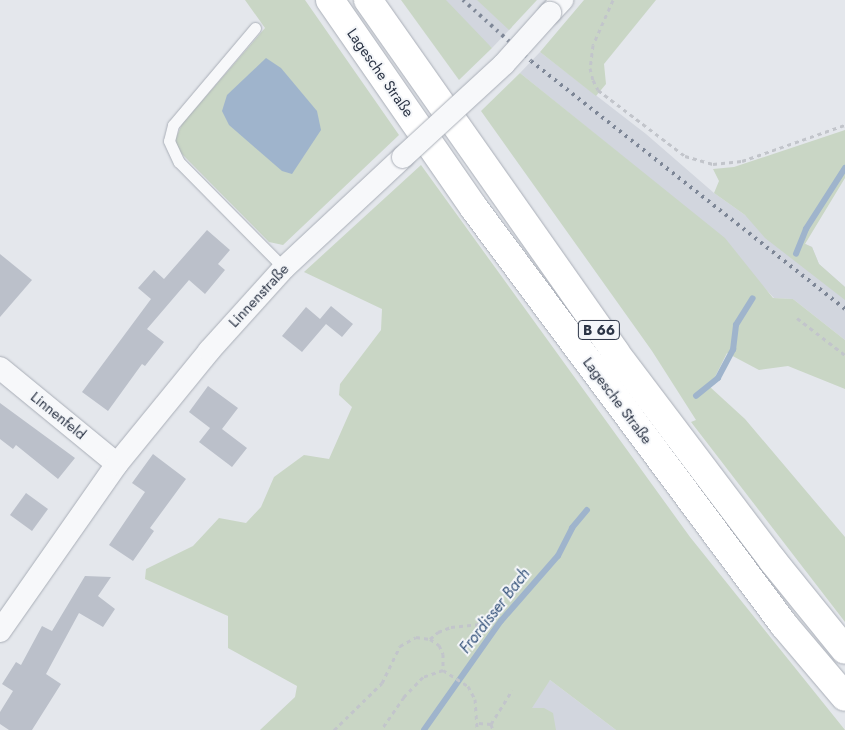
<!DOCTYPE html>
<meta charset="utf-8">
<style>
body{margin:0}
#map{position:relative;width:845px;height:730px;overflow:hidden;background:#e4e7ec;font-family:Jost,sans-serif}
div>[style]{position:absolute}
.built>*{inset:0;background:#d2d6de}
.green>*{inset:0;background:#c9d6c5}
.water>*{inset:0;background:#9fb4cc}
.stream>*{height:5.5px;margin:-2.75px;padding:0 2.75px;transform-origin:2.75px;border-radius:2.75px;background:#9fb4cc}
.building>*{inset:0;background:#bbc0ca}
.path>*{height:3px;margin-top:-1.5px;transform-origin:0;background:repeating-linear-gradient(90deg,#c2c5cb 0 4px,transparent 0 8px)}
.roads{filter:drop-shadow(0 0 1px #a9aeb7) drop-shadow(0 0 1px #a9aeb7)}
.lane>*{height:11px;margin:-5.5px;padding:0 5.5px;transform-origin:5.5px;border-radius:5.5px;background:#f7f8fa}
.street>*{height:22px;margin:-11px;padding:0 11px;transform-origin:11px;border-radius:11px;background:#f7f8fa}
.highway>*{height:28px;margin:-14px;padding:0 14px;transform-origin:14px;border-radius:14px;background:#fff}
.rail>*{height:4px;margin-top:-2px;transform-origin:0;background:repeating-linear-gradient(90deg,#7d8696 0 2.5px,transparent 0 7.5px)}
.bridges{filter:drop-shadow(0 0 1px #a9aeb7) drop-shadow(0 0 1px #a9aeb7)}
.street-bridge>*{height:22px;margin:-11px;padding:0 11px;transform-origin:11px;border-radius:11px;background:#f7f8fa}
span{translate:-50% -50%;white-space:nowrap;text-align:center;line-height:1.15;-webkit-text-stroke:4px #f4f6f9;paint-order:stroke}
.shield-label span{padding:1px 4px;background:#f4f6f9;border:1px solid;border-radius:4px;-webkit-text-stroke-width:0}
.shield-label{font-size:14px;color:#2b3445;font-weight:700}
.street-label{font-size:15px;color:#2b3445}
.water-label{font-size:16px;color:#34527a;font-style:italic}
</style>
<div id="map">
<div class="built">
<i style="clip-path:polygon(434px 0,482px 0,512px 27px,492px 48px)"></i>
<i style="clip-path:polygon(540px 52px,646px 134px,714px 193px,745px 215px,812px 247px,819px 264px,845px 287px,845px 340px,793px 299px,774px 298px,701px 220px,520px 73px)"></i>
<i style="clip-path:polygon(550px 680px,616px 730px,479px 730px)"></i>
</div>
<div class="green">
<i style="clip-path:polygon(245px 0,305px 0,399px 135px,283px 245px,269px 242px,176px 148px,175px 140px,182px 124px,265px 28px)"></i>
<i style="clip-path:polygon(401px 0,446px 0,492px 48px,459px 80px)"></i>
<i style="clip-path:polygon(477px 0,537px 0,509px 30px)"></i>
<i style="clip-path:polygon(584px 0,656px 0,604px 64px,606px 84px,596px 96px,540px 52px)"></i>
<i style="clip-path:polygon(520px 73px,725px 238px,773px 298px,793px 299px,845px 340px,845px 389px,788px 366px,759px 370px,727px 353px,710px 387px,745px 419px,845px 537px,845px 622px,691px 422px,696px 420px,652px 351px,481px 111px)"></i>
<i style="clip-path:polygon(845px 130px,845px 178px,805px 244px,812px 247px,819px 264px,845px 287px,845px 300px,765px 238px,745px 215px,714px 193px,719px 181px,713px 169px,734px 167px)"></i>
<i style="clip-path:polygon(421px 165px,690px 537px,845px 730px,616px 730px,550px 680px,532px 708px,544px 708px,553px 713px,556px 730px,260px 730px,295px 697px,297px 686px,228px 648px,228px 616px,145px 579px,146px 569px,193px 546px,219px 518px,246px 523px,261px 507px,274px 477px,304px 455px,329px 459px,352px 407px,339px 395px,340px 384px,381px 330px,382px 309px,304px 272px)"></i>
</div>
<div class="water">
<i style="clip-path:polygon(266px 58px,281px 68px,317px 111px,321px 130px,292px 174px,282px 171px,229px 125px,222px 111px,227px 95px)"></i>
</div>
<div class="stream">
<i style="left:796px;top:254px;width:27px;rotate:-68deg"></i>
<i style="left:806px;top:229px;width:72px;rotate:-57.4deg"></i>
<i style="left:696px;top:396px;width:28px;rotate:-39deg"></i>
<i style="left:718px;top:378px;width:32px;rotate:-62deg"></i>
<i style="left:733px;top:350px;width:25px;rotate:-83deg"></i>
<i style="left:736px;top:325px;width:31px;rotate:-58deg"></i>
<i style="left:424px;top:730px;width:133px;rotate:-54.8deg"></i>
<i style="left:501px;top:621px;width:86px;rotate:-48.8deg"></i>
<i style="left:558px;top:556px;width:31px;rotate:-63deg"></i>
<i style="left:572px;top:528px;width:23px;rotate:-50deg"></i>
</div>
<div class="building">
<i style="clip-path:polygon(207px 230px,230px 250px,218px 264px,225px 270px,205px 294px,189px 280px,147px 329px,164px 342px,145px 366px,142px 364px,108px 411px,82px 392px,151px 299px,138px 288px,154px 270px,164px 279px)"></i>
<i style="clip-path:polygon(0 254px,32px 280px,0 317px)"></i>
<i style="clip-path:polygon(331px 306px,353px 324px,342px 337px,326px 324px,302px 352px,282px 336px,306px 307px,320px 319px)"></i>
<i style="clip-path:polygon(208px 386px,238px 408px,222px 429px,247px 448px,232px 467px,199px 442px,210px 428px,189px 412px)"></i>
<i style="clip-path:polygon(0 403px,75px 458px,58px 479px,16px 445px,13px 449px,0 439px)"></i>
<i style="clip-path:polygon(153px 454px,186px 479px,150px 528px,154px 531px,133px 561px,109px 545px,145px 492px,132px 483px)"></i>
<i style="clip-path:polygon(26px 493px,48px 509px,32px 531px,10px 515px)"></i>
<i style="clip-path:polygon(85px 576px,111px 577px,98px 596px,115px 609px,103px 627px,79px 613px,46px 674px,61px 684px,32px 730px,9px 730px,0 724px,0 712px,13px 691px,2px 684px,16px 662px,21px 665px,42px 626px,52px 631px)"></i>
</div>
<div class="path">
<i style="left:613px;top:0;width:49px;rotate:114deg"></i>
<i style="left:593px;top:45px;width:23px;rotate:97deg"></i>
<i style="left:590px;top:68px;width:12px;rotate:76deg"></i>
<i style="left:593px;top:80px;width:11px;rotate:63deg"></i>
<i style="left:598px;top:90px;width:109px;rotate:37.2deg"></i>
<i style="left:685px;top:156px;width:29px;rotate:16deg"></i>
<i style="left:713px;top:164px;width:29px;rotate:-6deg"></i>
<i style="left:742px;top:161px;width:109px;rotate:-19.3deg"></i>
<i style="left:797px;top:318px;width:61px;rotate:37.6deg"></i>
<i style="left:430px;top:639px;width:11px;rotate:-41deg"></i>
<i style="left:438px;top:632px;width:14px;rotate:-21deg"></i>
<i style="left:451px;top:627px;width:39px;rotate:-6deg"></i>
<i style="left:443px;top:670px;width:30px;rotate:33deg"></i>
<i style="left:468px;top:686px;width:15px;rotate:62deg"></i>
<i style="left:475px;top:699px;width:31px;rotate:86deg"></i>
<i style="left:479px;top:723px;width:12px;rotate:5deg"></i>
<i style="left:491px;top:724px;width:40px;rotate:-58deg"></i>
<i style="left:491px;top:724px;width:6px;rotate:72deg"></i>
<i style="left:334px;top:730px;width:67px;rotate:-44.4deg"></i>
<i style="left:382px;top:683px;width:41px;rotate:-64.1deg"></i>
<i style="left:400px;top:646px;width:18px;rotate:-29deg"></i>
<i style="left:416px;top:637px;width:14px;rotate:8deg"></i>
<i style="left:430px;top:639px;width:11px;rotate:34deg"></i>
<i style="left:439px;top:645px;width:10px;rotate:66deg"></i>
<i style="left:443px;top:654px;width:16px;rotate:90deg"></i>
<i style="left:443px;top:670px;width:21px;rotate:161deg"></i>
<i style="left:423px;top:677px;width:28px;rotate:134deg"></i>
<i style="left:404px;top:697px;width:40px;rotate:124.9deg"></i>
</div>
<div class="roads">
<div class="lane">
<i style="left:255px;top:28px;width:127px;rotate:130.2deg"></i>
<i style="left:173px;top:125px;width:16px;rotate:104deg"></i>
<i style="left:169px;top:141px;width:23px;rotate:65deg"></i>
<i style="left:179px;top:162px;width:149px;rotate:45.3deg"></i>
</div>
<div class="street">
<i style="left:550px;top:13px;width:18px;rotate:-47deg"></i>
<i style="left:0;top:368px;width:151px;rotate:39.4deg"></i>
<i style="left:0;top:631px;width:204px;rotate:-55deg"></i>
<i style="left:117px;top:464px;width:146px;rotate:-50.8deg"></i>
<i style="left:209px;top:351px;width:112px;rotate:-47.9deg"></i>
<i style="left:284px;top:268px;width:163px;rotate:-43deg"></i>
</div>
<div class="highway">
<i style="left:330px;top:0;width:253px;rotate:55.3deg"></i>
<i style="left:474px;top:208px;width:520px;rotate:53.37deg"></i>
<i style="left:784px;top:625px;width:94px;rotate:49.7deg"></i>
<i style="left:368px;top:0;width:430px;rotate:54.9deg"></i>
<i style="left:615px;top:352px;width:262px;rotate:52.9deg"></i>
<i style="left:773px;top:561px;width:114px;rotate:51deg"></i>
</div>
</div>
<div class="rail">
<i style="left:463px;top:0;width:91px;rotate:41.9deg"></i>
<i style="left:531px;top:61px;width:400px;rotate:38.3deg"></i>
</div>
<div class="bridges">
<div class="street-bridge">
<i style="left:403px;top:157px;width:137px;rotate:-42.6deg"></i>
<i style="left:504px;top:64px;width:69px;rotate:-48deg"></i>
</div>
</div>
<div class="shield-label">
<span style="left:599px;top:330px">B 66</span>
</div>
<div class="street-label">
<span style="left:380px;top:73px;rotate:55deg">Lagesche Straße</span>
<span style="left:259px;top:296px;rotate:-47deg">Linnenstraße</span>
<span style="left:617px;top:401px;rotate:53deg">Lagesche Straße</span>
<span style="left:58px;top:416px;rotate:39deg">Linnenfeld</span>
</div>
<div class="water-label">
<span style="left:495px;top:611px;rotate:-52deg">Frordisser Bach</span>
</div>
</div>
